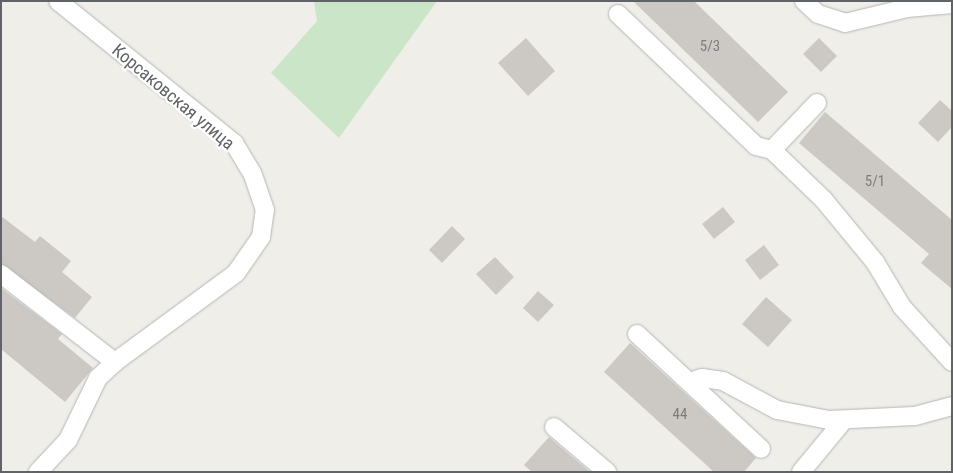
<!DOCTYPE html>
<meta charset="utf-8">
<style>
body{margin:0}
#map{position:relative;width:953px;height:473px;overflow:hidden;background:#f0eee8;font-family:"Roboto Condensed",sans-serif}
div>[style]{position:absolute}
.green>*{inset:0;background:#cae5c7}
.building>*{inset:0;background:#ccc9c5}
.roads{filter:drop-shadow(0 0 1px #b3b6b9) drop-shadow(0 0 1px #b3b6b9)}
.minor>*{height:18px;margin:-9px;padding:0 9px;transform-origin:9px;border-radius:9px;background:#fff}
span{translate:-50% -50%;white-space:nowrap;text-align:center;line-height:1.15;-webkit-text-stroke:4.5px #fff;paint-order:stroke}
.number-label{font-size:15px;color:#7b7d7e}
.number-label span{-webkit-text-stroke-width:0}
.street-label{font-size:18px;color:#606467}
.frame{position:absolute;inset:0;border:2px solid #606467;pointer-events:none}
</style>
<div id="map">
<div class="green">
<i style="clip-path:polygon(314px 1px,437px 1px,339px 138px,271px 73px,317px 21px)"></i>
</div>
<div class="building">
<i style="clip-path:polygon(633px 1px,694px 1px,788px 92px,758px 122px)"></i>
<i style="clip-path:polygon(526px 38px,555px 71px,528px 96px,498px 63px)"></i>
<i style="clip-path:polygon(819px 38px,837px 56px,821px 72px,803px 54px)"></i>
<i style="clip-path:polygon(940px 100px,952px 111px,952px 127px,938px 142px,918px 123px)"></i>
<i style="clip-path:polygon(825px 112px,952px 220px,952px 289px,921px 263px,929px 254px,799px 143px)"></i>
<i style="clip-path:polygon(723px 207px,735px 222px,714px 239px,702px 224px)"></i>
<i style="clip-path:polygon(1px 216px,35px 242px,40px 236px,71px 261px,62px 272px,92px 297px,75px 318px,1px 264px)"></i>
<i style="clip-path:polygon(452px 226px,465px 239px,442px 263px,429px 250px)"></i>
<i style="clip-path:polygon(764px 245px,779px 265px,760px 280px,745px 260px)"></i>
<i style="clip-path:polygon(495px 257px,514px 277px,496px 295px,476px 274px)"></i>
<i style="clip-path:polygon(1px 288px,62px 334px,58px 339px,93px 368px,65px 402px,1px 349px)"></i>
<i style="clip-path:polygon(538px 291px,554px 305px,538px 322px,523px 308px)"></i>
<i style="clip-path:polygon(766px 297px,792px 320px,768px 347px,742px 324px)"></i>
<i style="clip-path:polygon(630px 343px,756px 458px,744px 472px,714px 472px,604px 372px)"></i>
<i style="clip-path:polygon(549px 437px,590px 472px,532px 472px,524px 465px)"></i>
</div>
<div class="roads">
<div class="minor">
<i style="left:804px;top:1px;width:19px;rotate:43deg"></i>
<i style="left:818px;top:14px;width:28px;rotate:18deg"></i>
<i style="left:845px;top:23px;width:64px;rotate:-13.6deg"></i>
<i style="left:907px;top:8px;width:45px;rotate:-5.1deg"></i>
<i style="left:618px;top:14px;width:191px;rotate:43.7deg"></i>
<i style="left:756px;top:146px;width:16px;rotate:14deg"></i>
<i style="left:817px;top:103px;width:65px;rotate:133.8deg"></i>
<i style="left:772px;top:150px;width:71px;rotate:43.9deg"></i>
<i style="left:823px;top:199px;width:82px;rotate:50.5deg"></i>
<i style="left:875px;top:262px;width:52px;rotate:59deg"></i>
<i style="left:902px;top:307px;width:74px;rotate:47.7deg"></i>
<i style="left:1px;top:274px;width:144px;rotate:37.7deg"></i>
<i style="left:637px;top:334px;width:169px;rotate:42.8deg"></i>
<i style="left:689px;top:382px;width:14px;rotate:-17deg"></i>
<i style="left:702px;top:378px;width:21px;rotate:8deg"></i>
<i style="left:723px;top:381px;width:61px;rotate:28.2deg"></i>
<i style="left:777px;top:410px;width:53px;rotate:10.9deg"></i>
<i style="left:829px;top:420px;width:86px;rotate:-2.7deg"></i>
<i style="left:915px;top:416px;width:38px;rotate:-15deg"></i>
<i style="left:554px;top:427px;width:70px;rotate:40.3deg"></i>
<i style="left:38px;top:472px;width:44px;rotate:-46.8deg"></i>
<i style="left:68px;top:440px;width:69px;rotate:-64.2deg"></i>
<i style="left:98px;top:378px;width:23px;rotate:-43deg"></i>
<i style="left:115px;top:362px;width:150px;rotate:-36.3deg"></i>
<i style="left:236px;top:273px;width:44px;rotate:-55.2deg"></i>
<i style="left:261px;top:237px;width:27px;rotate:-82deg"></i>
<i style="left:265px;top:210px;width:39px;rotate:-109deg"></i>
<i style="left:252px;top:173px;width:35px;rotate:-121deg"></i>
<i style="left:234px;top:143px;width:226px;rotate:-141.1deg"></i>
<i style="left:801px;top:472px;width:67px;rotate:-50.4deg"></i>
</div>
</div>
<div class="number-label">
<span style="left:710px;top:47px">5/3</span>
<span style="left:875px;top:182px">5/1</span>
<span style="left:680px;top:415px">44</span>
</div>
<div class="street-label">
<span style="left:173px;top:97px;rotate:40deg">Корсаковская улица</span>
</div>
<div class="frame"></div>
</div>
